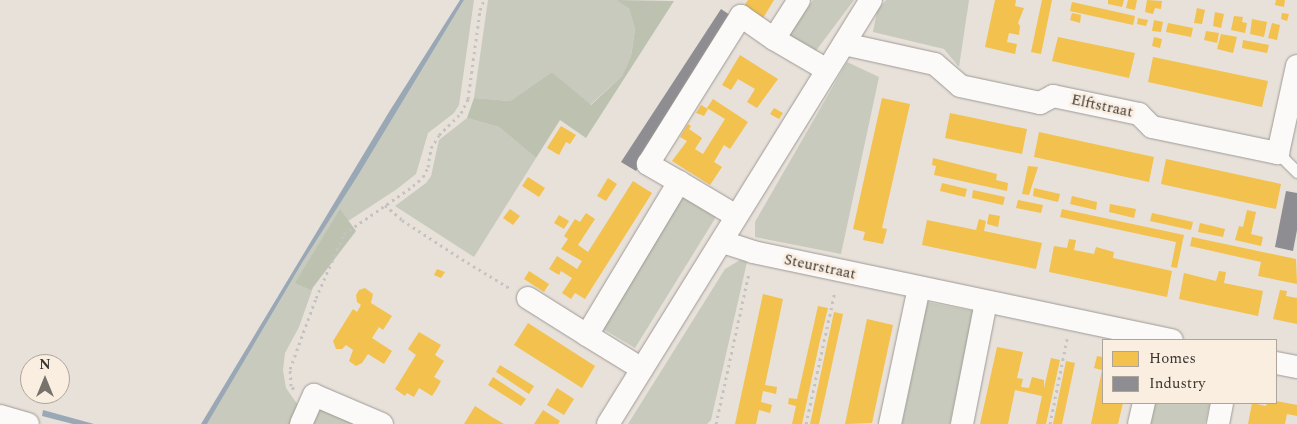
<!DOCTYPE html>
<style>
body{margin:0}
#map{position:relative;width:1297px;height:424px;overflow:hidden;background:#e7e1da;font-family:Spectral,serif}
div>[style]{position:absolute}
.green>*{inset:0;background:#c7cabc}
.forest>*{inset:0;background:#bdc2b0}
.water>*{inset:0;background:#99a8b4}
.homes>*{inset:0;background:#f2c14e}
.industry>*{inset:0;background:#8d8d92}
.path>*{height:3px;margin-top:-1.5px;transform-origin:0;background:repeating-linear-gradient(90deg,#c5c3c1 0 2.5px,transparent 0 6.5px)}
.roads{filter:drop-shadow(0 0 1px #9e9994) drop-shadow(0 0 1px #9e9994)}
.lane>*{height:11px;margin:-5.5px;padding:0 5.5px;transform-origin:5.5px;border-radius:5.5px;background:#fbfaf9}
.street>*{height:22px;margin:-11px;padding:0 11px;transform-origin:11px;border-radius:11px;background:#fbfaf9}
span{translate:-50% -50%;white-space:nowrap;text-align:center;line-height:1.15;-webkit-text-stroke:5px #faeee1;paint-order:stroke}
.street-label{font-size:15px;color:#3b3631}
.legend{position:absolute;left:1102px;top:339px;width:175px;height:65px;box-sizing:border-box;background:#faeee1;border:1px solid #aea49b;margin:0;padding:6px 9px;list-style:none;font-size:15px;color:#3b3631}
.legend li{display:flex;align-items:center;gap:10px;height:25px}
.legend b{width:25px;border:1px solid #aea49b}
.north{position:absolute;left:20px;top:354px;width:50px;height:50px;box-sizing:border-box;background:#faeee1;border:1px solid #aea49b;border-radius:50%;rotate:0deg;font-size:14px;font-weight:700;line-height:20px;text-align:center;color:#3b3631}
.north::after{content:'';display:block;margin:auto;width:18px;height:22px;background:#77726c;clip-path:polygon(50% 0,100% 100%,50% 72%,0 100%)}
</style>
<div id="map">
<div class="green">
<i style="clip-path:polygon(464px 0,474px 0,459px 105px,454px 113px,428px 133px,416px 174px,397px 189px,339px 227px,328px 245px,299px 327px,285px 353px,283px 370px,286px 388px,300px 408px,293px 424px,207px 424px,302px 263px,357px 177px)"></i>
<i style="clip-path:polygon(488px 0,616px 0,629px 7px,635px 29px,631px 56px,622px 76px,590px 105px,552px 72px,510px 101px,474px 98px)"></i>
<i style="clip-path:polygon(813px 0,854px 0,815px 52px,788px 36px)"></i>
<i style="clip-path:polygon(886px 0,969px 0,959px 67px,944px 49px,873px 32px,877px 11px)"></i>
<i style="clip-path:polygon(847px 62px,879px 77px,841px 254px,755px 237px,755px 222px)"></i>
<i style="clip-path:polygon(467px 118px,499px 127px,536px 158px,474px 257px,395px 206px,426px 183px,431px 176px,439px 140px)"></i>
<i style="clip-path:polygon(683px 196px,716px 217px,635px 348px,603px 329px)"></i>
<i style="clip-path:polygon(740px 260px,747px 262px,711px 420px,707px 424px,628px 424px,725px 269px)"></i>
<i style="clip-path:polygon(927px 302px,973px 311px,950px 424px,902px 424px)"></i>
<i style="clip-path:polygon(1155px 403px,1210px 403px,1205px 424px,1151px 424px)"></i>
<i style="clip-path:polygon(318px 406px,360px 424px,310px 424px)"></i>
</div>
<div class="forest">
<i style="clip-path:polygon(616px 0,674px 1px,586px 138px,560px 120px,536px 158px,499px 127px,467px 118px,474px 98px,510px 101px,552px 72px,591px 105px,622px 76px,631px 56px,635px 29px,629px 8px)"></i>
<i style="clip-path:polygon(340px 209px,356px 231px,311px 290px,295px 283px)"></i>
</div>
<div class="water">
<i style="clip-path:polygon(460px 0,464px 0,357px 177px,302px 263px,207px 424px,201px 424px,389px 112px)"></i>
<i style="clip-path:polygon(43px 410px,94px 424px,73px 424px,42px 416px)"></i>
</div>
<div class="homes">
<i style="clip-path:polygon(748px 0,774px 0,760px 23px,741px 11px)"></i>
<i style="clip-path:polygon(995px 0,1016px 0,1015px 6px,1024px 8px,1018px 23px,1020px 26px,1019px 35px,1009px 33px,1007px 42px,1017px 44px,1015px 54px,985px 47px)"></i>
<i style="clip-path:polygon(1042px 0,1052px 0,1041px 54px,1031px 52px)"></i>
<i style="clip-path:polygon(1108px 0,1124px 0,1122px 7px,1108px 4px)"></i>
<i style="clip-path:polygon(1128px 0,1137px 0,1135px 10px,1126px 8px)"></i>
<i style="clip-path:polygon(1147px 0,1162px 1px,1161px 9px,1155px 8px,1153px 14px,1145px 12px)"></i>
<i style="clip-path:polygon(1276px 0,1285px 0,1284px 7px,1275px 5px)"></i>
<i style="clip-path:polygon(1072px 2px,1135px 16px,1133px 25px,1070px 11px)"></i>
<i style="clip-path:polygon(1197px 8px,1205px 10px,1202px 24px,1194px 23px)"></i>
<i style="clip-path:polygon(1215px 12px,1224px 14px,1221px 28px,1213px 26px)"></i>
<i style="clip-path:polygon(1072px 13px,1081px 15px,1080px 23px,1070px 20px)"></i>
<i style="clip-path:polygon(1282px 13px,1289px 14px,1287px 21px,1281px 19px)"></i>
<i style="clip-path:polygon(1234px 16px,1243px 17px,1242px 22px,1247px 23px,1245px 33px,1231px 30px)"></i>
<i style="clip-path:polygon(1138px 18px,1148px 20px,1146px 26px,1137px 24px)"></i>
<i style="clip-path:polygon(1252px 19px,1267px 22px,1264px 37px,1250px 34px)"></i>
<i style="clip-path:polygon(1154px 20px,1163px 22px,1161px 32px,1152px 31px)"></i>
<i style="clip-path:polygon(1168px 23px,1193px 28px,1191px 37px,1166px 32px)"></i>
<i style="clip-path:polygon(1272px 23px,1280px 25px,1277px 40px,1268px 38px)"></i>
<i style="clip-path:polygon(1206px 31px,1219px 33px,1217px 43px,1204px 40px)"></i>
<i style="clip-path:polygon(1221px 34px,1237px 37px,1233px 53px,1217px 49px)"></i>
<i style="clip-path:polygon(1058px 37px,1135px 53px,1129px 78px,1052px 61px)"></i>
<i style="clip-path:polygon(1154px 37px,1162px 39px,1160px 48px,1152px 46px)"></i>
<i style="clip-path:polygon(1243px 40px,1269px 45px,1267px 53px,1242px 48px)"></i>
<i style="clip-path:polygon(740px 55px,778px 79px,757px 108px,747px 102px,755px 89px,738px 79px,731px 90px,722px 85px)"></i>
<i style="clip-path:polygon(1153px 57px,1268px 81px,1262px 107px,1148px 82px)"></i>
<i style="clip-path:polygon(882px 98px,910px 104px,882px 228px,887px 229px,883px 244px,863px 240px,865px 232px,853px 229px)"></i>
<i style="clip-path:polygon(713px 99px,748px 122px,730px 149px,724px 145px,714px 162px,722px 167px,710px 185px,672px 161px,687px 141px,680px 137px,688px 124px,691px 126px,689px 129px,702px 138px,695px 149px,703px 154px,725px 119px,707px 108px)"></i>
<i style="clip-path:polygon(701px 105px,708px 109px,704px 116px,696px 113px)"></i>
<i style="clip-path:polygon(774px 108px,783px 113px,779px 119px,770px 114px)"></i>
<i style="clip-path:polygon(950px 113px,1027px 129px,1022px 154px,945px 138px)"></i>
<i style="clip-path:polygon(561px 126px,576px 135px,570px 144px,566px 142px,559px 155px,547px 148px)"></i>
<i style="clip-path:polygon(1039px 132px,1154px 157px,1149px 182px,1034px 157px)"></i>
<i style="clip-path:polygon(933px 158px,997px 174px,996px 180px,1008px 183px,1007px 191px,934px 175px,936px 166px,932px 165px)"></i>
<i style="clip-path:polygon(1166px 159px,1281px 184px,1276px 209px,1161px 184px)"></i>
<i style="clip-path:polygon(1028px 166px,1038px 167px,1029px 195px,1022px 194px)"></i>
<i style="clip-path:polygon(528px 177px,545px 188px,539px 197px,522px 186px)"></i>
<i style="clip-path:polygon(608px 178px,617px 184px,606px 201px,597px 196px)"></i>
<i style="clip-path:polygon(633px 181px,652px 193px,585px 299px,575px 293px,571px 299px,562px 293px,572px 278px,561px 271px,559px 275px,549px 269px,557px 256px,577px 269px,582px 261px,561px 249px,568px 239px,564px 236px,575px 219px,580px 222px,586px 213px,595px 219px,578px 245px,588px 252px)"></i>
<i style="clip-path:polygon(942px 183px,967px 189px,965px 197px,940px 191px)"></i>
<i style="clip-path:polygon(1034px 188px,1060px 194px,1058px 202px,1033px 196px)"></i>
<i style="clip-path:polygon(973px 190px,1005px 197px,1003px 205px,972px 198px)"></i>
<i style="clip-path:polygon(1072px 196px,1097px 202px,1096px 210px,1070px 204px)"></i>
<i style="clip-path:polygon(1018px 200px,1043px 205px,1041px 213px,1016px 208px)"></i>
<i style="clip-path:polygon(1110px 204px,1136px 209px,1134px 218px,1109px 212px)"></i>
<i style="clip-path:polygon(510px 209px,520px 216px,513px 225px,503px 218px)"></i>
<i style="clip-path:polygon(1062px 209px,1184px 235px,1177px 268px,1171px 267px,1176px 242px,1060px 217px)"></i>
<i style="clip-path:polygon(1247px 210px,1256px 212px,1251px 234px,1263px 237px,1261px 246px,1235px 240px,1239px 226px,1243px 227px)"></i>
<i style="clip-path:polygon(1152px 213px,1193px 222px,1191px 230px,1150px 221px)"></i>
<i style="clip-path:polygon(989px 214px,1000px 216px,998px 227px,987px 224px)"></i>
<i style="clip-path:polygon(559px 215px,569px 221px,564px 229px,554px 223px)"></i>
<i style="clip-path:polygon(979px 219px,986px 221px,984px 231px,1042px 243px,1036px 269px,922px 245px,927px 220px,976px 230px)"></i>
<i style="clip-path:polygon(1200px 223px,1225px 229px,1223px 237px,1198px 232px)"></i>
<i style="clip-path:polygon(1192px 237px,1296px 259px,1297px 284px,1258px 276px,1261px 262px,1190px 246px)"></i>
<i style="clip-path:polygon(1069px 239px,1076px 240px,1074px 250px,1094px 254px,1096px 247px,1114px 252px,1113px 258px,1172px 271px,1167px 297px,1049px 272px,1054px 246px,1067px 248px)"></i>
<i style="clip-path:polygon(437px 269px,445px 272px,441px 278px,434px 275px)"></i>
<i style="clip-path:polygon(529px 271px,549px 284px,544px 292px,524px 279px)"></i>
<i style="clip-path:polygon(1219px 271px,1226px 272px,1224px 283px,1263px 291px,1258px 316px,1179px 299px,1184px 273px,1216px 281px)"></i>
<i style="clip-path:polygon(365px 288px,373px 294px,371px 303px,392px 316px,383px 330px,379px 327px,372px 338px,392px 351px,384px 364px,368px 354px,362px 363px,356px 366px,349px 361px,353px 350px,346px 345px,342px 349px,336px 349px,333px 341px,353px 309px,357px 312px,361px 305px,357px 302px,356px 295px,359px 290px)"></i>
<i style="clip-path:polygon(1280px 290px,1287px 291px,1286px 296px,1297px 298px,1297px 324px,1273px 319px)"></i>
<i style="clip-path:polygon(763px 294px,783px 299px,765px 385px,777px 387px,776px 394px,763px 391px,761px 402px,772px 405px,770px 413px,759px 410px,756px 424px,735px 424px)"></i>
<i style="clip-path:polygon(818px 306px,828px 308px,819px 345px,802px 424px,792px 424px,796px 406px,788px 404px,789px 398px,797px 399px)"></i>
<i style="clip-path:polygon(834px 312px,843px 314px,819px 424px,810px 424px)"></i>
<i style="clip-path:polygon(867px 319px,893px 325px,872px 423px,845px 424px)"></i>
<i style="clip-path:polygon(528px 323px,595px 366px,582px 388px,514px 345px)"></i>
<i style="clip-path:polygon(419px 332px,441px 345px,435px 355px,444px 361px,434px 377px,441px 381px,436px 390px,432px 396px,419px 388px,414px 397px,407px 393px,405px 396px,395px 389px,416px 355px,408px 349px)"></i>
<i style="clip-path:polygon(997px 347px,1023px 352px,1017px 378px,1023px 379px,1021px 387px,1029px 388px,1032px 377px,1044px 380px,1044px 388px,1051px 358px,1060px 360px,1046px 424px,1036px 424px,1042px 396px,1015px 390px,1008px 424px,980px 424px)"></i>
<i style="clip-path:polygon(1097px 356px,1103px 357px,1103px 403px,1123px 403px,1118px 424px,1091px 424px,1102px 370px,1094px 368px)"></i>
<i style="clip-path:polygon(1066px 361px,1075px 363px,1062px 424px,1053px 424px)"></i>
<i style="clip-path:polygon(500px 365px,534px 386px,529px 394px,496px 372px)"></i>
<i style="clip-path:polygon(493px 377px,526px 399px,521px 406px,488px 385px)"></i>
<i style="clip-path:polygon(557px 388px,574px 399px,564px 415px,547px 405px)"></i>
<i style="clip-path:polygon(1276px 401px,1297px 405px,1297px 416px,1287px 414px,1285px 424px,1248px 424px,1252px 403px,1266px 406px,1267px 403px,1276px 403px)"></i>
<i style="clip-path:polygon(475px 406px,492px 417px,504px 424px,464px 424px)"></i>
<i style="clip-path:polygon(543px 410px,560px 421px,558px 424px,534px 424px)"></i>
</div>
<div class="industry">
<i style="clip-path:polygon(721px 9px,736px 19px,636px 171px,621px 162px)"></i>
<i style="clip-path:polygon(1286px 191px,1297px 193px,1297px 230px,1293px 251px,1275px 247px)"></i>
</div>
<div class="path">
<i style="left:385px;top:205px;width:23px;rotate:41deg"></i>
<i style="left:402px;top:220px;width:72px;rotate:33deg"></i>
<i style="left:462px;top:259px;width:57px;rotate:31.5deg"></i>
<i style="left:294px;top:389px;width:4px;rotate:-135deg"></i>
<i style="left:291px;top:386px;width:17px;rotate:-93deg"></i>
<i style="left:290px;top:369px;width:76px;rotate:-69.9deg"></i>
<i style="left:316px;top:298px;width:70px;rotate:-66.4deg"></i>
<i style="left:344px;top:234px;width:84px;rotate:-34.8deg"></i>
<i style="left:413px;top:186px;width:13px;rotate:-42deg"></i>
<i style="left:423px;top:177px;width:11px;rotate:-63deg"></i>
<i style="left:428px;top:167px;width:19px;rotate:-81deg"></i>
<i style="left:431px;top:148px;width:15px;rotate:-58deg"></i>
<i style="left:439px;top:135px;width:31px;rotate:-45deg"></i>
<i style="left:461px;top:113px;width:16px;rotate:-63deg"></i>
<i style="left:468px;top:99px;width:90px;rotate:-82.3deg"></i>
<i style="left:480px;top:10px;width:11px;rotate:-68deg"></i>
<i style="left:716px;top:424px;width:155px;rotate:-77.7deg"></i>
<i style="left:806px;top:424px;width:136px;rotate:-77.7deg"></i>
<i style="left:1050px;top:424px;width:87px;rotate:-78.7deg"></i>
</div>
<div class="roads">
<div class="lane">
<i style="left:1278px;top:153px;width:27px;rotate:45deg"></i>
</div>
<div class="street">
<i style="left:799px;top:0;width:46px;rotate:122.7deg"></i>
<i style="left:774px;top:39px;width:61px;rotate:30.3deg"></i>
<i style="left:844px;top:44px;width:93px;rotate:12.4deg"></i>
<i style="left:935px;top:64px;width:33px;rotate:41deg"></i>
<i style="left:960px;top:86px;width:82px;rotate:12deg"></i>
<i style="left:1040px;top:103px;width:15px;rotate:-28deg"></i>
<i style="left:1053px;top:96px;width:88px;rotate:11.8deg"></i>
<i style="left:1139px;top:114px;width:18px;rotate:45deg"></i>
<i style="left:1152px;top:127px;width:129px;rotate:11.7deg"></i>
<i style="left:1278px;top:153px;width:89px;rotate:-77.7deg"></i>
<i style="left:679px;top:182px;width:36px;rotate:-150deg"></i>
<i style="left:648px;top:164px;width:175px;rotate:-57.9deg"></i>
<i style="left:741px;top:16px;width:40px;rotate:34.9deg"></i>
<i style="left:723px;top:242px;width:32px;rotate:18deg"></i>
<i style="left:753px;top:252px;width:428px;rotate:11.9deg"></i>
<i style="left:528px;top:298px;width:70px;rotate:32.1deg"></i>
<i style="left:1276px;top:363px;width:21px;rotate:11deg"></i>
<i style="left:642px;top:369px;width:65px;rotate:-148.3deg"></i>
<i style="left:587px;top:335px;width:179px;rotate:-59deg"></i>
<i style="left:679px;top:182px;width:66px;rotate:30.8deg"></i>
<i style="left:0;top:416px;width:29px;rotate:16deg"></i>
<i style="left:301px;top:424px;width:32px;rotate:-66deg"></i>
<i style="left:314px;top:395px;width:74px;rotate:23.1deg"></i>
<i style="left:608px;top:424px;width:499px;rotate:-58.2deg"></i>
<i style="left:890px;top:424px;width:139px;rotate:-78deg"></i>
<i style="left:962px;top:424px;width:124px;rotate:-78.9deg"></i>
<i style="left:1139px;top:424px;width:22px;rotate:-77deg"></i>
<i style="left:1218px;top:424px;width:21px;rotate:-79deg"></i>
</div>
</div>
<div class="street-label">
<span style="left:1102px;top:106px;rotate:12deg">Elftstraat</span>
<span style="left:820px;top:267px;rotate:12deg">Steurstraat</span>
</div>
<ul class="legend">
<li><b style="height:14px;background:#f2c14e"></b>Homes</li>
<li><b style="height:14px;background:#8d8d92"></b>Industry</li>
</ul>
<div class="north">N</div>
</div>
